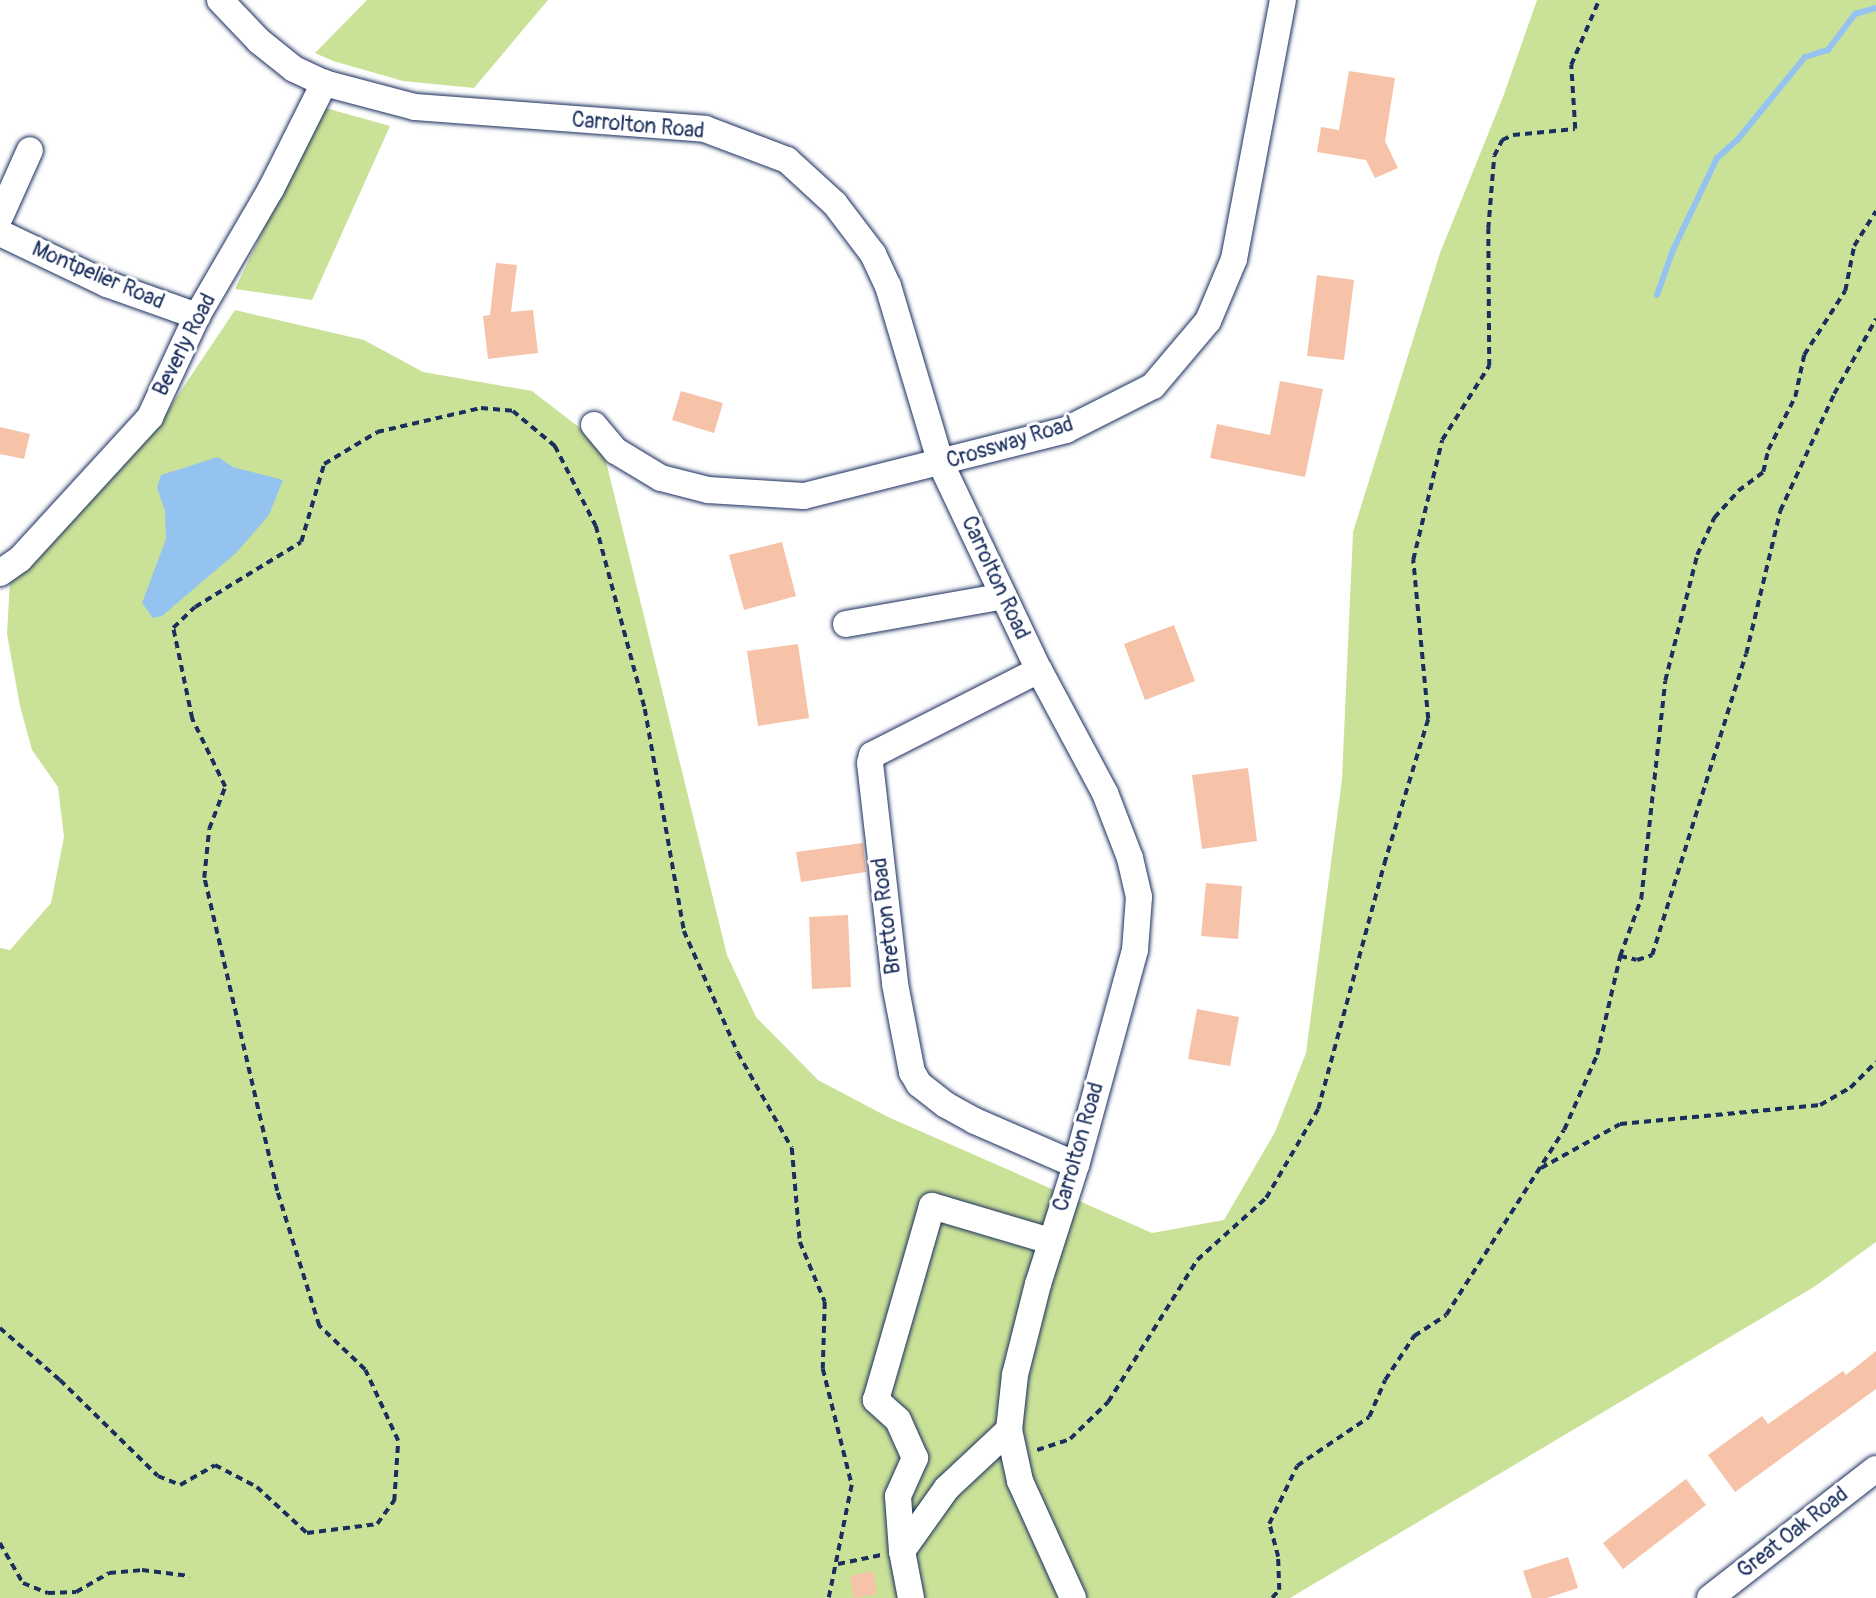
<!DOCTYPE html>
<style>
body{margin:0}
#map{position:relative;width:1876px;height:1598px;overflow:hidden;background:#fff;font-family:Pangolin,sans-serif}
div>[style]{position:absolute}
.green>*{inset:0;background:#cae298}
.water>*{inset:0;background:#95c3f0}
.stream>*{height:6px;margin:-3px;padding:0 3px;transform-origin:3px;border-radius:3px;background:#95c3f0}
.building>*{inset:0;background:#f6c2a8}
.path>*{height:3.5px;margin-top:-1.75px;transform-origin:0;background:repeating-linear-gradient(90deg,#1b2f5e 0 7px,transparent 0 12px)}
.roads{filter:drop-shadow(0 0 2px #1b2f5e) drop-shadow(0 0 2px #1b2f5e)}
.minor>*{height:26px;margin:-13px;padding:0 13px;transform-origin:13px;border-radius:13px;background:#fff}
span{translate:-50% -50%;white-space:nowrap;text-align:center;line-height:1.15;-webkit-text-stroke:6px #fff;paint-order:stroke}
.street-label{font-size:21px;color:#1b2f5e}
</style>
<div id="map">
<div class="green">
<i style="clip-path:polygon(367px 0,548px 0,474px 88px,403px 81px,333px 61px,315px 53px)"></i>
<i style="clip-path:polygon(1537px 0,1876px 0,1876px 1242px,1814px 1287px,1290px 1598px,0 1598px,0 948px,10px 950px,51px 903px,64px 837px,58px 787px,32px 750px,20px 706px,7px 634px,10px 581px,162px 419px,235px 310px,364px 340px,423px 372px,532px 391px,602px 445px,727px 955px,756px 1017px,818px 1080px,888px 1117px,1152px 1233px,1224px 1220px,1275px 1132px,1306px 1053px,1342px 779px,1353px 532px,1440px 253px,1503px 97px)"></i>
<i style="clip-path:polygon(322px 107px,390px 126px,312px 300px,235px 289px)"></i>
</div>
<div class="water">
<i style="clip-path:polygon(218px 457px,233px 467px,283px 480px,269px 515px,236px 553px,162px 616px,153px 618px,142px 603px,166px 539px,165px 511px,157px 488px,161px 475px)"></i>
</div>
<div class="stream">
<i style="left:1657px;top:295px;width:48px;rotate:-70.4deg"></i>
<i style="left:1673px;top:250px;width:102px;rotate:-64.4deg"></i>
<i style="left:1717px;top:158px;width:28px;rotate:-42deg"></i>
<i style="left:1738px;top:139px;width:106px;rotate:-50.7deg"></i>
<i style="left:1805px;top:57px;width:24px;rotate:-17deg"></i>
<i style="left:1828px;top:50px;width:45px;rotate:-53.1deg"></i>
<i style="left:1855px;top:14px;width:22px;rotate:-16deg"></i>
</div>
<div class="building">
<i style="clip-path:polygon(1349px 71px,1395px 78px,1385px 141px,1398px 168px,1375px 178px,1366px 160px,1317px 152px,1321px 127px,1339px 130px)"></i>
<i style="clip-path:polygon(496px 263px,517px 265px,511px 312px,533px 310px,538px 353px,488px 359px,483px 316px,490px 315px)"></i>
<i style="clip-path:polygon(1317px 275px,1354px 280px,1344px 360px,1307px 356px)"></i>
<i style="clip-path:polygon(1280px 381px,1323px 389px,1305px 477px,1210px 458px,1217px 424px,1270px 435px)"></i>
<i style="clip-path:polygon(681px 391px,723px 403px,714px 433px,672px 420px)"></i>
<i style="clip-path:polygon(0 427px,30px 434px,24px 459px,0 454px)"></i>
<i style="clip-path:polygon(782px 542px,796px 596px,744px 610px,729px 555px)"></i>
<i style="clip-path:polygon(1174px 625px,1195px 681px,1145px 700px,1124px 644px)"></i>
<i style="clip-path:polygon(798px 644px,809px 718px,758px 726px,747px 651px)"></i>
<i style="clip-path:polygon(1248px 768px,1257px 841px,1202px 849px,1192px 775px)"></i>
<i style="clip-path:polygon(863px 843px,866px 872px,801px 882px,796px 852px)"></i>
<i style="clip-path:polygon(1206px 883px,1242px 886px,1238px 939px,1201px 936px)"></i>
<i style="clip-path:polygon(848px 915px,851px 987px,812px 989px,809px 917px)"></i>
<i style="clip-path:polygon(1197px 1009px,1239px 1017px,1230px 1066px,1188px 1059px)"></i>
<i style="clip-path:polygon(1876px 1351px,1876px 1389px,1735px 1492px,1708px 1455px,1762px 1416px,1768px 1424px,1843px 1371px,1846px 1375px)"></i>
<i style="clip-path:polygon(1686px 1479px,1706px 1505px,1623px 1569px,1603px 1543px)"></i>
<i style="clip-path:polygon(1568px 1557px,1578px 1588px,1547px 1598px,1532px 1598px,1523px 1571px)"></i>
<i style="clip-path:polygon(873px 1571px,877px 1594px,854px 1598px,850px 1576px)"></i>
</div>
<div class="path">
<i style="left:1620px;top:956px;width:17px;rotate:13deg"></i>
<i style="left:1637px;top:960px;width:16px;rotate:-18deg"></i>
<i style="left:1652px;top:955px;width:315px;rotate:-72.7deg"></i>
<i style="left:1746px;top:654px;width:147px;rotate:-76.6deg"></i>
<i style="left:1780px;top:511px;width:129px;rotate:-65.2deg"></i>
<i style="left:1834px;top:394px;width:86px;rotate:-60.8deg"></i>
<i style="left:1541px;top:1168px;width:90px;rotate:-29.1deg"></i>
<i style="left:1620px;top:1124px;width:201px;rotate:-5.4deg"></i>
<i style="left:1820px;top:1105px;width:34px;rotate:-30deg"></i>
<i style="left:1850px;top:1088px;width:37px;rotate:-45deg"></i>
<i style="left:0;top:1328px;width:79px;rotate:40.9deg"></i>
<i style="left:60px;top:1380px;width:137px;rotate:44.4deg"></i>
<i style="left:158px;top:1476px;width:24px;rotate:22deg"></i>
<i style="left:180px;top:1485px;width:40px;rotate:-29.7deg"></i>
<i style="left:215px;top:1465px;width:47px;rotate:27.6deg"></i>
<i style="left:257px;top:1487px;width:68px;rotate:42.6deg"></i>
<i style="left:307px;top:1533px;width:71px;rotate:-7.3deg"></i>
<i style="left:377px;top:1524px;width:29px;rotate:-54deg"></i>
<i style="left:394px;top:1501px;width:60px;rotate:-86.2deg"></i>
<i style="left:398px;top:1441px;width:78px;rotate:-114.9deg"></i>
<i style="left:365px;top:1370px;width:64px;rotate:-136.3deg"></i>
<i style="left:319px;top:1326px;width:141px;rotate:-107.3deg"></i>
<i style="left:277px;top:1191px;width:321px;rotate:-103.1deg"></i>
<i style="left:204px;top:878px;width:49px;rotate:-84.2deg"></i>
<i style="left:209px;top:829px;width:45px;rotate:-69.1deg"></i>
<i style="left:225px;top:787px;width:76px;rotate:-115.9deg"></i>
<i style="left:192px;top:719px;width:93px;rotate:-101.8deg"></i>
<i style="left:173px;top:628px;width:30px;rotate:-44deg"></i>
<i style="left:195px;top:607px;width:124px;rotate:-31.5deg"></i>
<i style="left:301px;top:542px;width:81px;rotate:-73.6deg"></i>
<i style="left:324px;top:464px;width:62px;rotate:-31.1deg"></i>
<i style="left:377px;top:432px;width:107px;rotate:-13deg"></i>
<i style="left:481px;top:408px;width:32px;rotate:5deg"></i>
<i style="left:513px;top:411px;width:55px;rotate:39.8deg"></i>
<i style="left:555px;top:446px;width:90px;rotate:62.9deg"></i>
<i style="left:596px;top:526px;width:189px;rotate:75deg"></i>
<i style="left:645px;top:709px;width:225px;rotate:80deg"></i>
<i style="left:684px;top:931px;width:133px;rotate:66.1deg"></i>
<i style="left:738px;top:1053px;width:109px;rotate:60.4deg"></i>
<i style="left:792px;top:1148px;width:94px;rotate:85.1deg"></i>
<i style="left:800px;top:1242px;width:65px;rotate:67.4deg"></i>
<i style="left:825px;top:1302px;width:67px;rotate:91.7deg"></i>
<i style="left:823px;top:1369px;width:120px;rotate:76deg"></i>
<i style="left:852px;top:1485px;width:115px;rotate:101.5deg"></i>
<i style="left:1037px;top:1450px;width:35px;rotate:-18deg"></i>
<i style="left:1070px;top:1439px;width:53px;rotate:-44.2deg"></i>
<i style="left:1108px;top:1402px;width:168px;rotate:-57.9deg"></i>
<i style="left:1197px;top:1260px;width:93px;rotate:-41.9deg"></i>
<i style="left:1266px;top:1198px;width:103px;rotate:-59.7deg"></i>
<i style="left:1318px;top:1109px;width:254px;rotate:-74.9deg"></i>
<i style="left:1384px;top:864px;width:152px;rotate:-73.1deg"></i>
<i style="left:1428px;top:719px;width:160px;rotate:-95.4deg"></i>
<i style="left:1413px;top:560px;width:123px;rotate:-76.4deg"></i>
<i style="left:1442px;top:440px;width:88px;rotate:-57.6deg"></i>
<i style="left:1489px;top:366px;width:137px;rotate:-90.4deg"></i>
<i style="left:1488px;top:229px;width:73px;rotate:-85.3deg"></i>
<i style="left:1494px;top:156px;width:18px;rotate:-63deg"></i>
<i style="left:1502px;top:140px;width:12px;rotate:-24deg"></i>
<i style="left:1513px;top:135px;width:62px;rotate:-5.5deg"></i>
<i style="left:1575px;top:129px;width:64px;rotate:-93.6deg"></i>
<i style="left:1571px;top:65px;width:71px;rotate:-66.7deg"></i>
<i style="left:0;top:1543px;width:46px;rotate:60.1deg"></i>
<i style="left:23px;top:1583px;width:27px;rotate:22deg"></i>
<i style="left:48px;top:1593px;width:28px;rotate:-2deg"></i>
<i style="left:76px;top:1592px;width:38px;rotate:-30deg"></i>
<i style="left:109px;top:1573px;width:33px;rotate:-5deg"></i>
<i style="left:142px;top:1570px;width:48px;rotate:7.1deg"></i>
<i style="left:838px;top:1564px;width:44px;rotate:-11.8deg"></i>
<i style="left:1272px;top:1598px;width:11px;rotate:-49deg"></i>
<i style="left:1279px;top:1590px;width:33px;rotate:-92deg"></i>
<i style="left:1278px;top:1557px;width:34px;rotate:-105deg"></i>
<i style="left:1269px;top:1524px;width:64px;rotate:-64.2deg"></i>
<i style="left:1297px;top:1466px;width:87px;rotate:-34.2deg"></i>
<i style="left:1369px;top:1417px;width:40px;rotate:-66.6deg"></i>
<i style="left:1385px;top:1380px;width:53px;rotate:-56.6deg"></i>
<i style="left:1414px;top:1336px;width:38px;rotate:-33deg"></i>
<i style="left:1446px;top:1315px;width:219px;rotate:-57.5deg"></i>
<i style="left:1564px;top:1130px;width:82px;rotate:-66.3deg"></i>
<i style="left:1597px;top:1055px;width:102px;rotate:-76.9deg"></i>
<i style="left:1620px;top:956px;width:61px;rotate:-69.8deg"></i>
<i style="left:1641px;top:899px;width:219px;rotate:-83.7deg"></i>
<i style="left:1665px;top:681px;width:130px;rotate:-75.7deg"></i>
<i style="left:1697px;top:555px;width:41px;rotate:-65.3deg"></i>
<i style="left:1714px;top:518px;width:36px;rotate:-48deg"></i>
<i style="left:1738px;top:491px;width:31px;rotate:-37deg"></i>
<i style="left:1763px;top:472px;width:23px;rotate:-77deg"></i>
<i style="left:1768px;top:450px;width:59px;rotate:-63deg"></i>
<i style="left:1795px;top:397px;width:43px;rotate:-77.9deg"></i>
<i style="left:1804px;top:355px;width:76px;rotate:-57.4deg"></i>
<i style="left:1845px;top:291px;width:46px;rotate:-78.7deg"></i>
<i style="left:1854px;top:246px;width:41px;rotate:-57.8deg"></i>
</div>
<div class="roads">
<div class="minor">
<i style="left:220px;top:0;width:57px;rotate:46.4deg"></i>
<i style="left:259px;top:41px;width:45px;rotate:38.7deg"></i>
<i style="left:294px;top:69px;width:33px;rotate:25deg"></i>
<i style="left:324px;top:83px;width:94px;rotate:14.8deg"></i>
<i style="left:415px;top:107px;width:291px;rotate:4.3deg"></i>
<i style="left:705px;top:129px;width:88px;rotate:20.7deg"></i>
<i style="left:787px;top:160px;width:65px;rotate:42.5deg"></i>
<i style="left:835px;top:204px;width:63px;rotate:52.8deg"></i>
<i style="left:873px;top:254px;width:35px;rotate:65deg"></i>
<i style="left:888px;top:286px;width:186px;rotate:73.4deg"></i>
<i style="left:941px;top:464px;width:228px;rotate:64.6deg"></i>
<i style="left:1039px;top:670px;width:140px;rotate:61.8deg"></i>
<i style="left:1105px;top:793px;width:70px;rotate:69deg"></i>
<i style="left:1130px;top:858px;width:40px;rotate:77deg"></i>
<i style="left:1139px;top:897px;width:53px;rotate:94.3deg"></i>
<i style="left:1135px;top:950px;width:223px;rotate:105.3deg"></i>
<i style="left:1076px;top:1165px;width:125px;rotate:107.7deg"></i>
<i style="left:1038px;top:1284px;width:94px;rotate:104.2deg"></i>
<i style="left:1015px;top:1375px;width:55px;rotate:96.2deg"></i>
<i style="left:1009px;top:1430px;width:52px;rotate:77.8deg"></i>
<i style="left:1020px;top:1481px;width:128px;rotate:65.6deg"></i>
<i style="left:0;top:217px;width:73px;rotate:-65.9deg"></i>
<i style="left:0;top:233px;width:119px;rotate:25.5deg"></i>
<i style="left:107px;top:284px;width:96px;rotate:19.6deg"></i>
<i style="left:594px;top:425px;width:34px;rotate:50deg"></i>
<i style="left:616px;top:451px;width:52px;rotate:31deg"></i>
<i style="left:661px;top:478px;width:49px;rotate:14.3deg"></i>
<i style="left:708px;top:490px;width:96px;rotate:3.6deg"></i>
<i style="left:804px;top:496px;width:270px;rotate:-14.1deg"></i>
<i style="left:1066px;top:430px;width:97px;rotate:-26.8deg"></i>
<i style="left:1153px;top:386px;width:85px;rotate:-49.8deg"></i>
<i style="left:1208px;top:321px;width:67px;rotate:-67.2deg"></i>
<i style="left:1234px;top:259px;width:264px;rotate:-79.3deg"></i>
<i style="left:0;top:573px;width:24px;rotate:-35deg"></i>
<i style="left:20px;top:559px;width:193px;rotate:-47.5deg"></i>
<i style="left:150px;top:417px;width:111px;rotate:-65deg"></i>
<i style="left:197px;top:316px;width:147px;rotate:-59.8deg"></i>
<i style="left:271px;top:189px;width:119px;rotate:-63.4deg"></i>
<i style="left:846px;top:624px;width:160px;rotate:-10deg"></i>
<i style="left:1039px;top:670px;width:187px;rotate:153deg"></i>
<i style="left:872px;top:755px;width:8px;rotate:104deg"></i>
<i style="left:870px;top:763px;width:222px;rotate:83.5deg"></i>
<i style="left:895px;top:984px;width:90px;rotate:79.1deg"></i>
<i style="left:912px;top:1072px;width:14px;rotate:60deg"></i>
<i style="left:919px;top:1084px;width:34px;rotate:38deg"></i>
<i style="left:946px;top:1105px;width:33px;rotate:29deg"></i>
<i style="left:975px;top:1121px;width:110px;rotate:23.5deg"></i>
<i style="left:902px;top:1551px;width:55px;rotate:-94.2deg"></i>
<i style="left:898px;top:1496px;width:42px;rotate:-65.9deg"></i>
<i style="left:915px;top:1458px;width:42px;rotate:-114.1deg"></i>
<i style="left:898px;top:1420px;width:30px;rotate:-138deg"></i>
<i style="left:876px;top:1400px;width:202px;rotate:-73.9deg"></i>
<i style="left:932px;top:1206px;width:123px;rotate:16.5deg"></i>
<i style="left:911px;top:1598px;width:48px;rotate:-100.8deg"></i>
<i style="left:902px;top:1551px;width:77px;rotate:-54.5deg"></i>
<i style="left:947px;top:1488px;width:85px;rotate:-43.1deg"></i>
<i style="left:1710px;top:1598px;width:210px;rotate:-37.9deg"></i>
</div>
</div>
<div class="street-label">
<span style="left:638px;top:126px;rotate:5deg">Carrolton Road</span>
<span style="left:98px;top:276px;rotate:23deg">Montpelier Road</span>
<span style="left:185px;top:345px;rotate:-63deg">Beverly Road</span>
<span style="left:1010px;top:443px;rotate:-17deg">Crossway Road</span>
<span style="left:995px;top:578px;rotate:65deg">Carrolton Road</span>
<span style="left:887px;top:916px;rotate:-97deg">Bretton Road</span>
<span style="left:1079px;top:1147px;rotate:-74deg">Carrolton Road</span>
<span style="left:1793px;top:1533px;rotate:-38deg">Great Oak Road</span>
</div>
</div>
